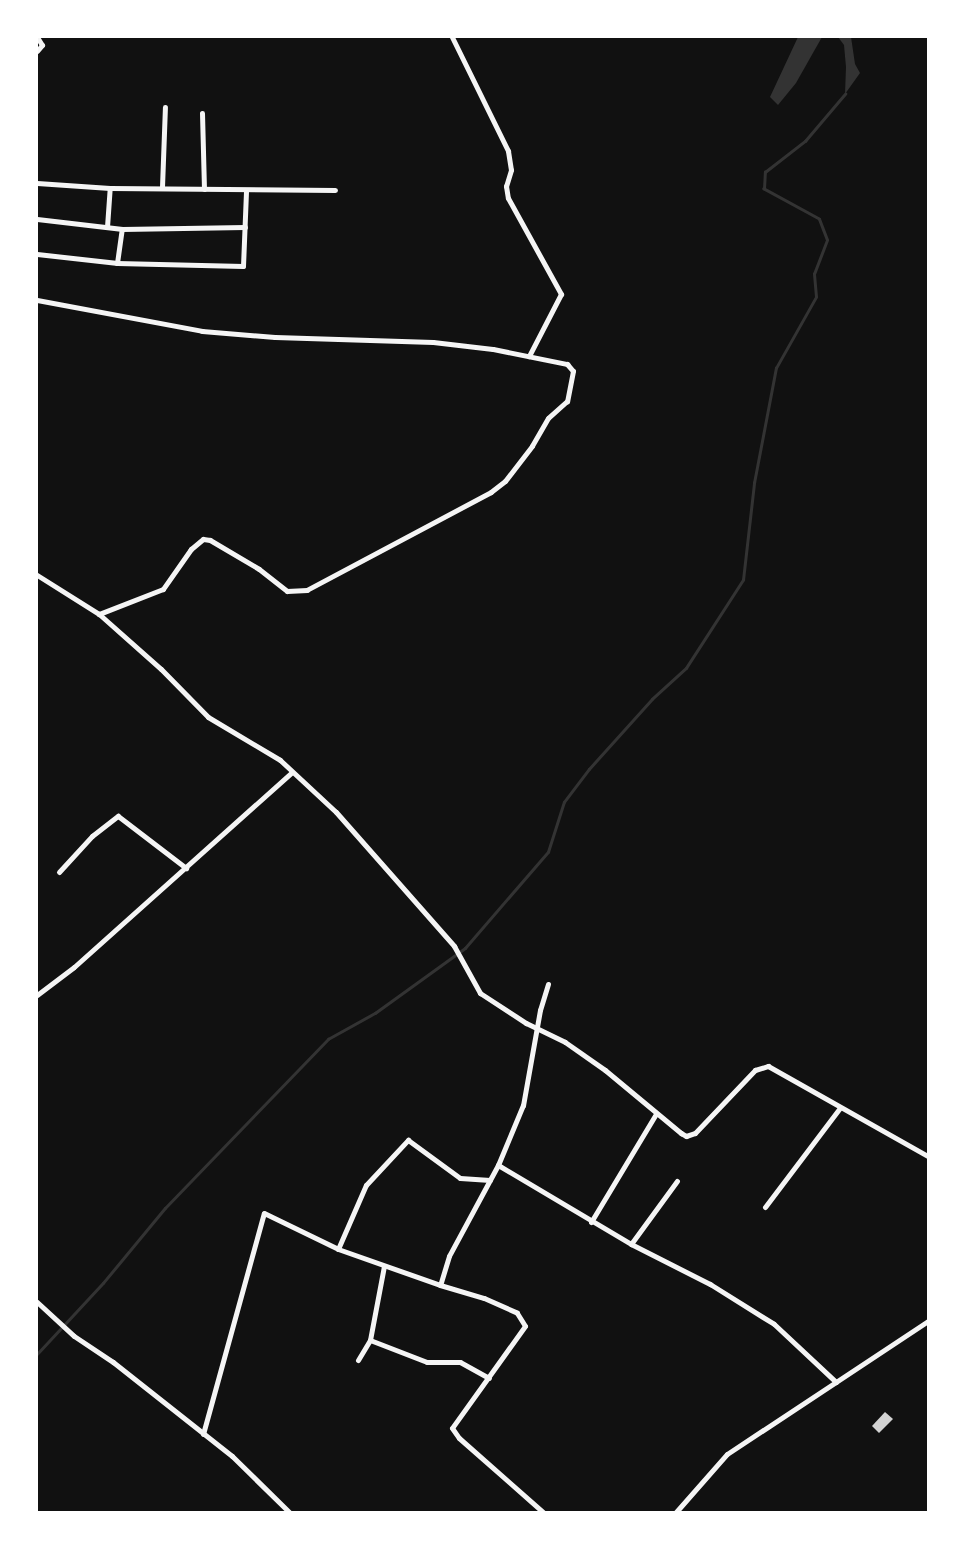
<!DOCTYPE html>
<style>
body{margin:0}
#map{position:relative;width:965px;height:1549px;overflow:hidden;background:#111;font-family:"Alegreya Sans",sans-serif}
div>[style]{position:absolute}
.water>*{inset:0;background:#333}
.stream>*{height:2.5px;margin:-1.25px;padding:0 1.25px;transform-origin:1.25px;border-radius:1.25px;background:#333}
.building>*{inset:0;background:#d3d3d3}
.minor>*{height:5px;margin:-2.5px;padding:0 2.5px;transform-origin:2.5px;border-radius:2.5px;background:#f5f5f5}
span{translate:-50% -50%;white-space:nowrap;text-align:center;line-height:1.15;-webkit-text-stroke:5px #fff;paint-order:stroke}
.frame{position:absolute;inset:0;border:38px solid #fff;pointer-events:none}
</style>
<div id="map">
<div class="water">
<i style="clip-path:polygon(798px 37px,822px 37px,796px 83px,778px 105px,770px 97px)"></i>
<i style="clip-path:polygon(838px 37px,851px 37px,855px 64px,860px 73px,845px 94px,846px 67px,844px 45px)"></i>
</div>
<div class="stream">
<i style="left:37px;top:1354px;width:97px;rotate:-47.1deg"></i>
<i style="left:103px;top:1283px;width:97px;rotate:-50.4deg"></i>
<i style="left:165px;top:1208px;width:235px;rotate:-46deg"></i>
<i style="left:328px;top:1039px;width:54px;rotate:-29deg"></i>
<i style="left:375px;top:1013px;width:111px;rotate:-35.8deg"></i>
<i style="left:465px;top:948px;width:127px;rotate:-49.2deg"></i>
<i style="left:548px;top:852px;width:52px;rotate:-72.3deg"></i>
<i style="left:564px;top:802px;width:41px;rotate:-52.9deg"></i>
<i style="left:589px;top:769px;width:94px;rotate:-48deg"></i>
<i style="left:652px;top:699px;width:46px;rotate:-42.4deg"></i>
<i style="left:686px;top:668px;width:105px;rotate:-57.1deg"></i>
<i style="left:743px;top:580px;width:98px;rotate:-83.5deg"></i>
<i style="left:754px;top:483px;width:117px;rotate:-79.2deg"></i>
<i style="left:776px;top:368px;width:81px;rotate:-60.6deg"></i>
<i style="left:816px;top:297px;width:23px;rotate:-95deg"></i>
<i style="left:814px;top:274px;width:36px;rotate:-69deg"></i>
<i style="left:827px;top:240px;width:22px;rotate:-111deg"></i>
<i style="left:819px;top:219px;width:63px;rotate:-151.4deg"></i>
<i style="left:764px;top:189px;width:17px;rotate:-87deg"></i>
<i style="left:765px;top:172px;width:51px;rotate:-37.8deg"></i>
<i style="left:805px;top:141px;width:62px;rotate:-49.6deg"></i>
</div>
<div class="building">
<i style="clip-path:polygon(885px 1412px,893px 1419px,879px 1433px,872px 1426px)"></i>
</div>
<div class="minor">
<i style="left:452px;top:37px;width:127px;rotate:63.8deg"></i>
<i style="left:508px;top:151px;width:19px;rotate:81deg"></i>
<i style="left:511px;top:170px;width:17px;rotate:107deg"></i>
<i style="left:506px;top:186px;width:12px;rotate:81deg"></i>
<i style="left:508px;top:198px;width:110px;rotate:61.1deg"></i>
<i style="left:561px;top:294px;width:70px;rotate:117.3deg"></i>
<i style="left:37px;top:51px;width:8px;rotate:-50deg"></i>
<i style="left:42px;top:45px;width:9px;rotate:-122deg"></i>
<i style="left:202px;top:113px;width:76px;rotate:88.5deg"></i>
<i style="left:37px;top:183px;width:73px;rotate:3.9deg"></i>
<i style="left:110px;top:188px;width:225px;rotate:0.5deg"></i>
<i style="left:162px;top:187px;width:80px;rotate:-87.9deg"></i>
<i style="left:37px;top:219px;width:86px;rotate:6.7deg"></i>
<i style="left:122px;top:229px;width:123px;rotate:-0.9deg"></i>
<i style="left:107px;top:227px;width:39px;rotate:-86deg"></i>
<i style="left:37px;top:254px;width:81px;rotate:6.4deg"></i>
<i style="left:117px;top:263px;width:126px;rotate:1.4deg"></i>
<i style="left:243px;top:266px;width:75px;rotate:-87.7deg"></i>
<i style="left:117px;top:263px;width:34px;rotate:-82deg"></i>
<i style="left:37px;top:300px;width:168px;rotate:10.6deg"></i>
<i style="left:202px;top:331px;width:73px;rotate:4.7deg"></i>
<i style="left:275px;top:337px;width:158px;rotate:1.8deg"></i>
<i style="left:433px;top:342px;width:60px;rotate:6.7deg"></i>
<i style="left:493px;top:349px;width:76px;rotate:11.5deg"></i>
<i style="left:567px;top:364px;width:9px;rotate:49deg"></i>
<i style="left:573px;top:371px;width:31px;rotate:101deg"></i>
<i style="left:567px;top:401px;width:25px;rotate:138deg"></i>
<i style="left:548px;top:418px;width:32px;rotate:120deg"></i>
<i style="left:532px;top:446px;width:44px;rotate:127.6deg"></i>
<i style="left:505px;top:481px;width:18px;rotate:142deg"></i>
<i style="left:491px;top:492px;width:208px;rotate:152deg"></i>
<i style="left:307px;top:590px;width:20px;rotate:177deg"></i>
<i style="left:287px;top:591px;width:36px;rotate:-142deg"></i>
<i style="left:259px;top:569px;width:57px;rotate:-149.4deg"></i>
<i style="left:210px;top:540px;width:7px;rotate:-172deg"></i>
<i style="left:203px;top:539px;width:16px;rotate:140deg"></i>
<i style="left:191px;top:549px;width:49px;rotate:125deg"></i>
<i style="left:163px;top:589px;width:69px;rotate:158.7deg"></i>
<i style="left:37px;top:575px;width:73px;rotate:32.2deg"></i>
<i style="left:99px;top:614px;width:83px;rotate:41.6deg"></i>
<i style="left:161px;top:669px;width:67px;rotate:45.6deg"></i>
<i style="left:208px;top:717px;width:84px;rotate:30.8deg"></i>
<i style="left:280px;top:760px;width:76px;rotate:42.9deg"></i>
<i style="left:336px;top:812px;width:179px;rotate:48.6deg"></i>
<i style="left:454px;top:946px;width:54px;rotate:61deg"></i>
<i style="left:480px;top:993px;width:55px;rotate:33.1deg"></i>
<i style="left:526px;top:1023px;width:43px;rotate:26deg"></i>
<i style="left:565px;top:1042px;width:49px;rotate:35deg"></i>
<i style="left:605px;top:1070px;width:99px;rotate:39.7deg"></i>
<i style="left:681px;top:1133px;width:6px;rotate:31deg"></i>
<i style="left:686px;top:1136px;width:9px;rotate:-18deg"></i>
<i style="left:695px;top:1133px;width:87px;rotate:-46.4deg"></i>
<i style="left:755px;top:1070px;width:14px;rotate:-17deg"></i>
<i style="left:768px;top:1066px;width:184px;rotate:29.4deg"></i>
<i style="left:59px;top:872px;width:49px;rotate:-47.5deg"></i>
<i style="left:92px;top:836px;width:33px;rotate:-38deg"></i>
<i style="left:118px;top:816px;width:86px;rotate:37.4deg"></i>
<i style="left:548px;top:984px;width:27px;rotate:107deg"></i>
<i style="left:540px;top:1010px;width:97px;rotate:100.1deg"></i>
<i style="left:523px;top:1105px;width:65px;rotate:112.6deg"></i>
<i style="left:498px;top:1165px;width:155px;rotate:30.7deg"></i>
<i style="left:631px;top:1244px;width:89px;rotate:26.9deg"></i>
<i style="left:710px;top:1284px;width:75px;rotate:32deg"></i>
<i style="left:774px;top:1324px;width:85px;rotate:43.1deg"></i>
<i style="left:37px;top:995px;width:46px;rotate:-37.1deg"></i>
<i style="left:74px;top:967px;width:292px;rotate:-41.8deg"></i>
<i style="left:498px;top:1165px;width:103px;rotate:118.3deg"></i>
<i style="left:449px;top:1256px;width:30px;rotate:107deg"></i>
<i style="left:440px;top:1285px;width:46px;rotate:16.5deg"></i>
<i style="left:484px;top:1298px;width:36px;rotate:24deg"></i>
<i style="left:517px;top:1313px;width:15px;rotate:58deg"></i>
<i style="left:525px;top:1326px;width:125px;rotate:125.6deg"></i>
<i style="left:452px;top:1428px;width:12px;rotate:55deg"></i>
<i style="left:459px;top:1438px;width:112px;rotate:41.4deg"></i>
<i style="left:765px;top:1207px;width:124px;rotate:-52.9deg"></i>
<i style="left:591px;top:1222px;width:126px;rotate:-59deg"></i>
<i style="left:631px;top:1244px;width:78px;rotate:-53.9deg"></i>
<i style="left:338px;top:1249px;width:70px;rotate:-66.4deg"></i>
<i style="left:366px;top:1185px;width:62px;rotate:-47deg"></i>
<i style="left:408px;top:1140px;width:64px;rotate:36.2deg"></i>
<i style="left:460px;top:1178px;width:30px;rotate:4deg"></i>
<i style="left:37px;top:1302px;width:50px;rotate:42.6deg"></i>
<i style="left:74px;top:1336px;width:47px;rotate:33.7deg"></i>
<i style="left:113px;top:1362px;width:152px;rotate:38.3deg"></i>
<i style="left:232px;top:1456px;width:80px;rotate:44.5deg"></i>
<i style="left:370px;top:1340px;width:75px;rotate:-79.3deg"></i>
<i style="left:358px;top:1360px;width:23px;rotate:-59deg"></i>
<i style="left:370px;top:1340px;width:61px;rotate:21.1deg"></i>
<i style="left:427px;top:1362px;width:33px"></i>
<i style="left:460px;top:1362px;width:33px;rotate:29deg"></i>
<i style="left:203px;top:1434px;width:229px;rotate:-74.6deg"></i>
<i style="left:264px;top:1213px;width:82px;rotate:25.9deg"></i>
<i style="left:338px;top:1249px;width:108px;rotate:19.4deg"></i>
<i style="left:676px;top:1512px;width:77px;rotate:-48.7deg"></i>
<i style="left:727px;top:1454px;width:241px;rotate:-33.5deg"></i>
</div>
<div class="frame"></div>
</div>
